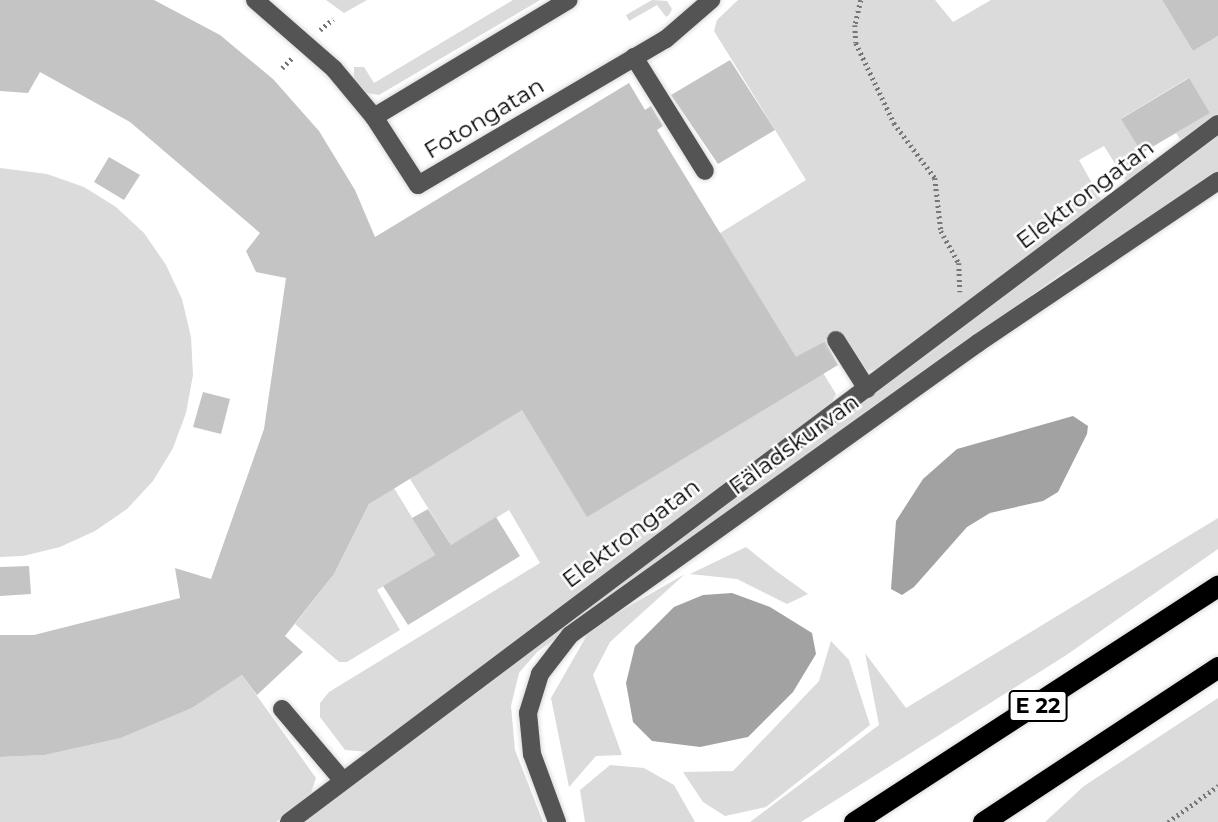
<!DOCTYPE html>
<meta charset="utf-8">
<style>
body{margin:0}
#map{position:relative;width:1218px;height:822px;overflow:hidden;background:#fff;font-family:Montserrat,sans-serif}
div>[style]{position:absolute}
.green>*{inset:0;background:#dbdbdb}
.water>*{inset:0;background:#a2a2a2}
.building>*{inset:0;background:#c4c4c4}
.path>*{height:4.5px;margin-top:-2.25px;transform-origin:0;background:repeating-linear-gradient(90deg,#767676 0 2px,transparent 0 5.5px)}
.roads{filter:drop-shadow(0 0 2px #dbdbdb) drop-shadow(0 0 2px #dbdbdb)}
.minor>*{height:18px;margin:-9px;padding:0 9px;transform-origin:9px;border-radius:9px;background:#545454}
.highway>*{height:21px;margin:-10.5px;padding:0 10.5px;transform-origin:10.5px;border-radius:10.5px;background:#000}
span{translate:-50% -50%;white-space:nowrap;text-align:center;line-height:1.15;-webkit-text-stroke:5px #fff;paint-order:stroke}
.shield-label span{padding:2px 5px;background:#fff;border:2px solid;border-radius:5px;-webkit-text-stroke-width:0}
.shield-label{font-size:21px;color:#000;font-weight:700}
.street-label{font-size:23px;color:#000}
</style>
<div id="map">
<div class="green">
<i style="clip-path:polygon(326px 0,367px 0,344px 13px)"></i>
<i style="clip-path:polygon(513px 0,540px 0,379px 95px,367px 93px,354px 81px,354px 67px,364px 67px,374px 83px)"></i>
<i style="clip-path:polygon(652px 0,667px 1px,672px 9px,669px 15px,666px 17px,657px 5px,629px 21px,626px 15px)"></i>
<i style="clip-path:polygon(738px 0,935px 0,953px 22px,991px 0,1162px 0,1193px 51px,1218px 36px,1218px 114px,1182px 142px,1176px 133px,1210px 113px,1188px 78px,1122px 118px,1150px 166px,1127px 183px,1104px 146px,1079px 160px,1102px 201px,875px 370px,863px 371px,838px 333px,809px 350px,836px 394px,829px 407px,369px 752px,345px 750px,320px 717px,320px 703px,329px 692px,540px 563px,509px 510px,451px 545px,410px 479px,720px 233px,806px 180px,714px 31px,717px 20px)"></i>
<i style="clip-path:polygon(1218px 134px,1218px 175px,1062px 273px,537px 652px,519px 673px,511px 706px,515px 750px,543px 822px,304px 822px)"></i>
<i style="clip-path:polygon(0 168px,47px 174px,84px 187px,116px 207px,144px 233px,166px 265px,182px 299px,191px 337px,193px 375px,186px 413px,173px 448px,153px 481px,127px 509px,95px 531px,60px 547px,23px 556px,0 557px)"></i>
<i style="clip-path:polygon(394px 488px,435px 555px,377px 590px,400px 630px,347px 662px,339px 662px,295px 624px,334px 574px,369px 504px)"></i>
<i style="clip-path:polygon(1218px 518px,1218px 549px,1065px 656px,801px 822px,750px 822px,879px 725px,865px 653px,906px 708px)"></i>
<i style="clip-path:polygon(746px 547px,776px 571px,808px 594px,787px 604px,737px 579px,690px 574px)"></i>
<i style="clip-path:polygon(685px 574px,610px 642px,593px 675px,622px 755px,596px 756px,569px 787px,551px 698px,591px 628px)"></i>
<i style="clip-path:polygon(831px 641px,849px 660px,870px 725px,766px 807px,725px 816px,703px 802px,683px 772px,733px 771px,819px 681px)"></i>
<i style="clip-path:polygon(242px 675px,316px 778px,310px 796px,276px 822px,0 822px,0 757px,45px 755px,121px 738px,192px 708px)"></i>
<i style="clip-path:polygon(1218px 698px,1218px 822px,1045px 822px,1084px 786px)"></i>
<i style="clip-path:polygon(610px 765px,644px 768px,674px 785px,695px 822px,585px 822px,580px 790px)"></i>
</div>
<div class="water">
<i style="clip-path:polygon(1073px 416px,1088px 426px,1087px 434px,1058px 492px,1043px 501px,990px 513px,967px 527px,914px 587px,902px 595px,891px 589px,896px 521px,923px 479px,957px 449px)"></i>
<i style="clip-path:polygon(732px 593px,770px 607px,812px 633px,816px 654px,793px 692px,748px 737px,700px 747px,652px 741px,633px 722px,626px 683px,635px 646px,674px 607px,703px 595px)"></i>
</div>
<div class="building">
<i style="clip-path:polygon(0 0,154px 0,220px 35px,273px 79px,319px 131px,355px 190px,375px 237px,629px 83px,645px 110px,651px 106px,663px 126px,657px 130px,796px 357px,825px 341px,838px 365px,587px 517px,522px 410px,369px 504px,334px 574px,285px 636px,303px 652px,257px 695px,242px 675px,192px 708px,121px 738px,45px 755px,0 757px,0 635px,34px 635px,180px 598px,175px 568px,211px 579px,264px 429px,286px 278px,256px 272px,246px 251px,260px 233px,130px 122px,40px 72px,28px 93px,0 91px)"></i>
<i style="clip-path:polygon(1162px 0,1218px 0,1218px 36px,1193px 51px)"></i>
<i style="clip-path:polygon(730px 60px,775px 130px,718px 164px,671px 95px)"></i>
<i style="clip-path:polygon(1189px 78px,1210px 113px,1142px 153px,1121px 119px)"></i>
<i style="clip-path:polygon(109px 157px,140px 175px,124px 200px,94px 182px)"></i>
<i style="clip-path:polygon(203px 392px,230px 399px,221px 434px,193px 427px)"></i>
<i style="clip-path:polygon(428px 509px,451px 545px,496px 517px,520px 556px,408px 625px,383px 586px,435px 555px,412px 518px)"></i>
<i style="clip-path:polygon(29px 566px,31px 594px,0 596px,0 567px)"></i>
</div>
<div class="path">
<i style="left:861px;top:0;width:26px;rotate:103deg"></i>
<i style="left:855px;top:25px;width:18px;rotate:87deg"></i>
<i style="left:856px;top:43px;width:89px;rotate:64.6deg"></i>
<i style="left:894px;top:123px;width:69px;rotate:53.3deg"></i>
<i style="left:935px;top:178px;width:53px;rotate:83.5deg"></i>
<i style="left:941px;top:231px;width:37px;rotate:61deg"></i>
<i style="left:959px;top:263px;width:29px;rotate:88deg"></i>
<i style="left:320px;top:30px;width:17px;rotate:-40deg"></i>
<i style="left:282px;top:68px;width:14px;rotate:-45deg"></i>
<i style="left:1168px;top:822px;width:62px;rotate:-35.8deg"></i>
</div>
<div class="roads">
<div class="minor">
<i style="left:255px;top:0;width:105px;rotate:41.1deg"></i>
<i style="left:334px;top:69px;width:62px;rotate:50.2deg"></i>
<i style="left:374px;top:117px;width:81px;rotate:57.1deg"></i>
<i style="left:418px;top:185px;width:288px;rotate:-30.5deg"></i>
<i style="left:666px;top:39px;width:60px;rotate:-40.9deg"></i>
<i style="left:634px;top:57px;width:134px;rotate:58.1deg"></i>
<i style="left:374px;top:117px;width:227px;rotate:-31deg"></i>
<i style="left:836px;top:340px;width:58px;rotate:57.7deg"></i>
<i style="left:282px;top:709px;width:94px;rotate:49.7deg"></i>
<i style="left:289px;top:822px;width:1162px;rotate:-36.92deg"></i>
<i style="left:557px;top:822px;width:72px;rotate:-110.2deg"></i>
<i style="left:532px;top:754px;width:41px;rotate:-95.6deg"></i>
<i style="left:528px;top:713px;width:41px;rotate:-72.9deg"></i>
<i style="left:540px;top:674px;width:49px;rotate:-52.4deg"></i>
<i style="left:570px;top:635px;width:502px;rotate:-35.59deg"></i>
<i style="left:978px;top:343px;width:290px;rotate:-34deg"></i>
</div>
<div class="highway">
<i style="left:854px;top:822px;width:434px;rotate:-33deg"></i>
<i style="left:983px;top:822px;width:282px;rotate:-33.4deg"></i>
</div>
</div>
<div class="shield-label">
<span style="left:1038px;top:706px">E 22</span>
</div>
<div class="street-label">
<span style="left:484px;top:118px;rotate:-31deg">Fotongatan</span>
<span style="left:1085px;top:194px;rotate:-37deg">Elektrongatan</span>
<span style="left:794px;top:444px;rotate:-36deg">Fäladskurvan</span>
<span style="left:631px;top:533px;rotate:-37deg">Elektrongatan</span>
</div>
</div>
